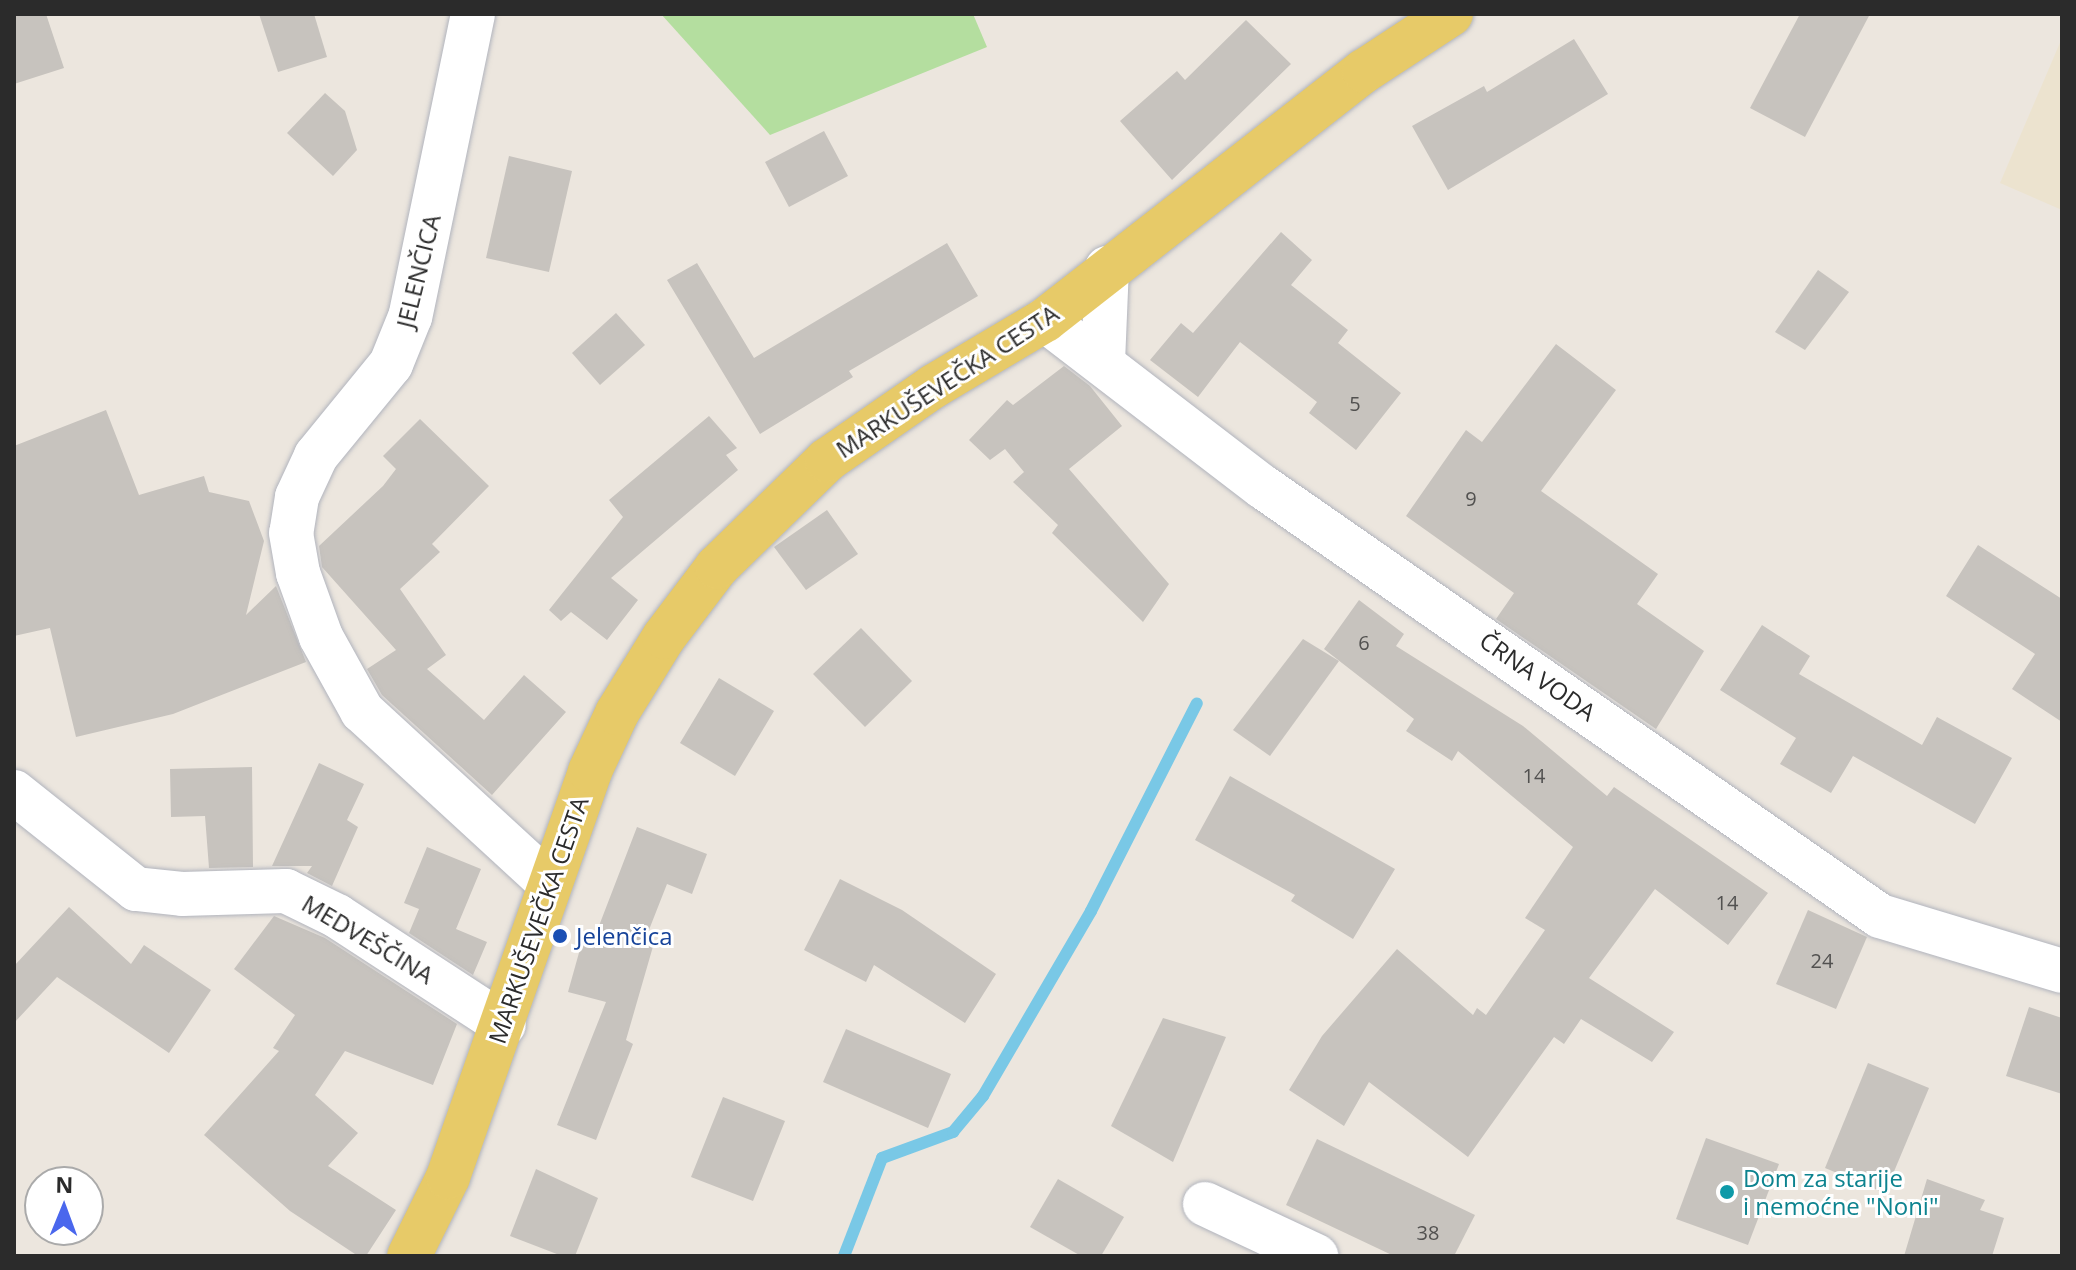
<!DOCTYPE html>
<meta charset="utf-8">
<style>
body{margin:0}
#map{position:relative;width:2076px;height:1270px;overflow:hidden;background:#ece6de;font-family:"Open Sans",sans-serif}
div>[style]{position:absolute}
.education>*{inset:0;background:#ece3cf}
.green>*{inset:0;background:#b4de9f}
.stream>*{height:12px;margin:-6px;padding:0 6px;transform-origin:6px;border-radius:6px;background:#79c8e6}
.building>*{inset:0;background:#c7c3be}
.roads{filter:drop-shadow(0 0 2px #b1b4bd) drop-shadow(0 0 2px #b1b4bd)}
.minor>*{height:44px;margin:-22px;padding:0 22px;transform-origin:22px;border-radius:22px;background:#fff}
.major>*{height:44px;margin:-22px;padding:0 22px;transform-origin:22px;border-radius:22px;background:#e7ca68}
.dots>*{width:22px;height:22px;translate:-50% -50%;box-sizing:border-box;border:4px solid #fff;border-radius:50%}
span{translate:-50% -50%;white-space:nowrap;text-align:center;line-height:1.15;-webkit-text-stroke:6px #fff;paint-order:stroke}
.number-label{font-size:20px;color:#525150}
.number-label span{-webkit-text-stroke-width:0}
.street-label{font-size:24px;color:#2b2b2b}
.transit-label{font-size:24px;color:#164399}
.left{translate:0 -50%;text-align:left}
.culture-label{font-size:24px;color:#0d838f}
.frame{position:absolute;inset:0;border:16px solid #2b2b2b;pointer-events:none}
.north{position:absolute;left:24px;top:1166px;width:80px;height:80px;box-sizing:border-box;background:#fff;border:2px solid #aaa;border-radius:50%;rotate:1deg;font-size:22px;font-weight:700;line-height:32px;text-align:center;color:#2b2b2b}
.north::after{content:'';display:block;margin:auto;width:28px;height:36px;background:#4a67ed;clip-path:polygon(50% 0,100% 100%,50% 72%,0 100%)}
</style>
<div id="map">
<div class="education">
<i style="clip-path:polygon(2062px 38px,2062px 210px,2000px 183px)"></i>
</div>
<div class="green">
<i style="clip-path:polygon(661px 14px,973px 14px,987px 47px,770px 135px)"></i>
</div>
<div class="stream">
<i style="left:844px;top:1256px;width:105px;rotate:-68.8deg"></i>
<i style="left:882px;top:1158px;width:76px;rotate:-20.1deg"></i>
<i style="left:953px;top:1132px;width:47px;rotate:-50.2deg"></i>
<i style="left:983px;top:1096px;width:214px;rotate:-59.7deg"></i>
<i style="left:1091px;top:911px;width:233px;rotate:-63deg"></i>
</div>
<div class="building">
<i style="clip-path:polygon(14px 14px,46px 14px,64px 68px,14px 84px)"></i>
<i style="clip-path:polygon(259px 14px,314px 14px,327px 57px,278px 72px)"></i>
<i style="clip-path:polygon(1800px 14px,1870px 14px,1805px 137px,1750px 108px)"></i>
<i style="clip-path:polygon(1246px 20px,1291px 64px,1172px 180px,1120px 121px,1177px 71px,1185px 80px)"></i>
<i style="clip-path:polygon(1574px 39px,1608px 94px,1448px 190px,1412px 126px,1484px 86px,1487px 92px)"></i>
<i style="clip-path:polygon(325px 93px,345px 111px,357px 150px,333px 176px,287px 133px)"></i>
<i style="clip-path:polygon(824px 131px,848px 176px,789px 207px,765px 162px)"></i>
<i style="clip-path:polygon(509px 156px,572px 171px,549px 272px,486px 258px)"></i>
<i style="clip-path:polygon(1281px 232px,1312px 260px,1291px 285px,1348px 330px,1338px 343px,1401px 393px,1356px 450px,1309px 413px,1317px 402px,1240px 342px,1198px 397px,1150px 360px,1181px 323px,1193px 333px)"></i>
<i style="clip-path:polygon(947px 243px,978px 296px,849px 371px,853px 377px,760px 434px,667px 280px,697px 263px,754px 358px)"></i>
<i style="clip-path:polygon(1818px 270px,1849px 292px,1805px 350px,1775px 332px)"></i>
<i style="clip-path:polygon(616px 313px,645px 345px,600px 385px,572px 353px)"></i>
<i style="clip-path:polygon(1556px 344px,1616px 390px,1541px 491px,1658px 574px,1637px 604px,1704px 651px,1656px 729px,1496px 619px,1514px 593px,1406px 516px,1466px 430px,1482px 442px)"></i>
<i style="clip-path:polygon(1064px 366px,1090px 386px,1122px 426px,1069px 469px,1169px 584px,1143px 622px,1052px 533px,1058px 525px,1013px 482px,1024px 472px,1005px 449px,990px 460px,969px 440px,1007px 400px,1013px 405px)"></i>
<i style="clip-path:polygon(106px 410px,139px 495px,204px 476px,209px 492px,249px 501px,264px 541px,246px 615px,276px 586px,306px 662px,173px 714px,76px 737px,50px 628px,14px 636px,14px 446px)"></i>
<i style="clip-path:polygon(709px 416px,737px 448px,726px 455px,738px 470px,611px 578px,638px 600px,607px 640px,571px 612px,561px 621px,549px 610px,623px 517px,609px 500px)"></i>
<i style="clip-path:polygon(420px 419px,489px 486px,432px 544px,440px 552px,400px 589px,446px 655px,427px 669px,484px 720px,524px 675px,566px 712px,492px 795px,382px 695px,367px 669px,396px 650px,322px 567px,319px 546px,383px 486px,396px 469px,383px 456px)"></i>
<i style="clip-path:polygon(827px 510px,858px 554px,806px 590px,774px 547px)"></i>
<i style="clip-path:polygon(1978px 545px,2062px 599px,2062px 722px,2012px 689px,2035px 654px,1946px 596px)"></i>
<i style="clip-path:polygon(1359px 600px,1404px 634px,1396px 646px,1523px 726px,1607px 796px,1614px 787px,1768px 893px,1728px 945px,1655px 889px,1589px 978px,1674px 1032px,1652px 1062px,1581px 1019px,1564px 1044px,1554px 1037px,1468px 1157px,1369px 1082px,1344px 1126px,1289px 1090px,1322px 1036px,1397px 949px,1473px 1015px,1477px 1008px,1486px 1015px,1545px 930px,1525px 918px,1573px 847px,1458px 751px,1452px 761px,1406px 731px,1414px 719px,1324px 649px)"></i>
<i style="clip-path:polygon(1762px 625px,1810px 656px,1799px 674px,1922px 745px,1937px 717px,2012px 758px,1975px 824px,1853px 756px,1831px 793px,1780px 764px,1796px 738px,1720px 690px)"></i>
<i style="clip-path:polygon(861px 628px,912px 681px,865px 727px,813px 674px)"></i>
<i style="clip-path:polygon(1303px 639px,1339px 661px,1270px 756px,1233px 730px)"></i>
<i style="clip-path:polygon(719px 678px,774px 711px,735px 776px,680px 743px)"></i>
<i style="clip-path:polygon(319px 763px,364px 784px,347px 820px,358px 827px,332px 886px,307px 873px,312px 866px,272px 866px)"></i>
<i style="clip-path:polygon(252px 767px,253px 867px,209px 868px,205px 816px,171px 817px,170px 769px)"></i>
<i style="clip-path:polygon(1230px 776px,1395px 869px,1353px 939px,1291px 901px,1295px 895px,1195px 840px)"></i>
<i style="clip-path:polygon(637px 827px,707px 854px,692px 894px,667px 884px,645px 940px,654px 943px,626px 1040px,633px 1044px,596px 1140px,557px 1125px,606px 1002px,568px 992px,582px 942px,592px 944px)"></i>
<i style="clip-path:polygon(427px 847px,481px 869px,456px 929px,487px 942px,473px 975px,409px 933px,419px 909px,404px 903px)"></i>
<i style="clip-path:polygon(840px 879px,902px 910px,996px 974px,965px 1023px,874px 965px,866px 982px,804px 950px)"></i>
<i style="clip-path:polygon(69px 907px,131px 964px,144px 945px,211px 990px,169px 1053px,57px 977px,14px 1023px,14px 966px)"></i>
<i style="clip-path:polygon(1808px 910px,1867px 937px,1836px 1009px,1776px 984px)"></i>
<i style="clip-path:polygon(274px 916px,325px 938px,457px 1024px,433px 1085px,345px 1051px,315px 1095px,358px 1133px,328px 1166px,396px 1210px,366px 1256px,358px 1256px,290px 1211px,204px 1135px,279px 1051px,273px 1048px,295px 1015px,234px 969px)"></i>
<i style="clip-path:polygon(2029px 1007px,2062px 1018px,2062px 1094px,2006px 1076px)"></i>
<i style="clip-path:polygon(1163px 1018px,1226px 1037px,1173px 1162px,1111px 1126px)"></i>
<i style="clip-path:polygon(846px 1029px,951px 1074px,928px 1128px,823px 1082px)"></i>
<i style="clip-path:polygon(1868px 1063px,1929px 1088px,1885px 1193px,1825px 1168px)"></i>
<i style="clip-path:polygon(723px 1097px,785px 1121px,753px 1201px,691px 1177px)"></i>
<i style="clip-path:polygon(1706px 1138px,1779px 1164px,1748px 1245px,1676px 1219px)"></i>
<i style="clip-path:polygon(1317px 1139px,1475px 1215px,1454px 1256px,1394px 1256px,1286px 1205px)"></i>
<i style="clip-path:polygon(536px 1169px,598px 1198px,575px 1256px,562px 1256px,510px 1236px)"></i>
<i style="clip-path:polygon(1058px 1179px,1124px 1217px,1101px 1256px,1081px 1256px,1030px 1227px)"></i>
<i style="clip-path:polygon(1927px 1179px,1985px 1200px,1980px 1210px,2004px 1218px,1992px 1256px,1904px 1256px)"></i>
</div>
<div class="roads">
<div class="minor">
<i style="left:473px;top:14px;width:309px;rotate:101.7deg"></i>
<i style="left:410px;top:317px;width:51px;rotate:112deg"></i>
<i style="left:391px;top:364px;width:119px;rotate:129.2deg"></i>
<i style="left:316px;top:456px;width:45px;rotate:114.9deg"></i>
<i style="left:297px;top:497px;width:36px;rotate:99deg"></i>
<i style="left:291px;top:533px;width:41px;rotate:80.1deg"></i>
<i style="left:298px;top:573px;width:68px;rotate:70.2deg"></i>
<i style="left:321px;top:637px;width:85px;rotate:61deg"></i>
<i style="left:362px;top:711px;width:253px;rotate:42.6deg"></i>
<i style="left:1045px;top:320px;width:275px;rotate:37.5deg"></i>
<i style="left:1263px;top:487px;width:751px;rotate:34.81deg"></i>
<i style="left:1880px;top:916px;width:190px;rotate:16.8deg"></i>
<i style="left:1103px;top:362px;width:94px;rotate:-87.6deg"></i>
<i style="left:14px;top:792px;width:156px;rotate:38.5deg"></i>
<i style="left:136px;top:889px;width:46px;rotate:6.2deg"></i>
<i style="left:182px;top:894px;width:104px;rotate:-1.7deg"></i>
<i style="left:286px;top:891px;width:57px;rotate:26.1deg"></i>
<i style="left:337px;top:916px;width:199px;rotate:33.1deg"></i>
<i style="left:1205px;top:1204px;width:123px;rotate:25.1deg"></i>
</div>
<div class="major">
<i style="left:409px;top:1256px;width:88px;rotate:-63.7deg"></i>
<i style="left:448px;top:1177px;width:430px;rotate:-70.7deg"></i>
<i style="left:590px;top:771px;width:64px;rotate:-65deg"></i>
<i style="left:617px;top:713px;width:89px;rotate:-58.3deg"></i>
<i style="left:664px;top:637px;width:88px;rotate:-52.9deg"></i>
<i style="left:717px;top:567px;width:153px;rotate:-44.2deg"></i>
<i style="left:827px;top:460px;width:130px;rotate:-34.7deg"></i>
<i style="left:934px;top:386px;width:129px;rotate:-30.7deg"></i>
<i style="left:1045px;top:320px;width:405px;rotate:-38deg"></i>
<i style="left:1364px;top:71px;width:104px;rotate:-33.2deg"></i>
</div>
</div>
<div class="dots">
<i style="left:560px;top:936px;background:#1a4fb4"></i>
<i style="left:1727px;top:1192px;background:#0f9aa8"></i>
</div>
<div class="number-label">
<span style="left:1355px;top:403px">5</span>
<span style="left:1471px;top:498px">9</span>
<span style="left:1364px;top:642px">6</span>
<span style="left:1534px;top:775px">14</span>
<span style="left:1727px;top:902px">14</span>
<span style="left:1822px;top:960px">24</span>
<span style="left:1428px;top:1232px">38</span>
</div>
<div class="street-label">
<span style="left:418px;top:271px;rotate:-76deg">JELENČICA</span>
<span style="left:947px;top:381px;rotate:-33deg">MARKUŠEVEČKA CESTA</span>
<span style="left:1538px;top:676px;rotate:35deg">ČRNA VODA</span>
<span style="left:538px;top:920px;rotate:-71deg">MARKUŠEVEČKA CESTA</span>
<span style="left:368px;top:939px;rotate:31deg">MEDVEŠČINA</span>
</div>
<div class="transit-label">
<span class="left" style="left:576px;top:936px">Jelenčica</span>
</div>
<div class="culture-label">
<span class="left" style="left:1743px;top:1192px">Dom za starije<br>i nemoćne "Noni"</span>
</div>
<div class="frame"></div>
<div class="north">N</div>
</div>
